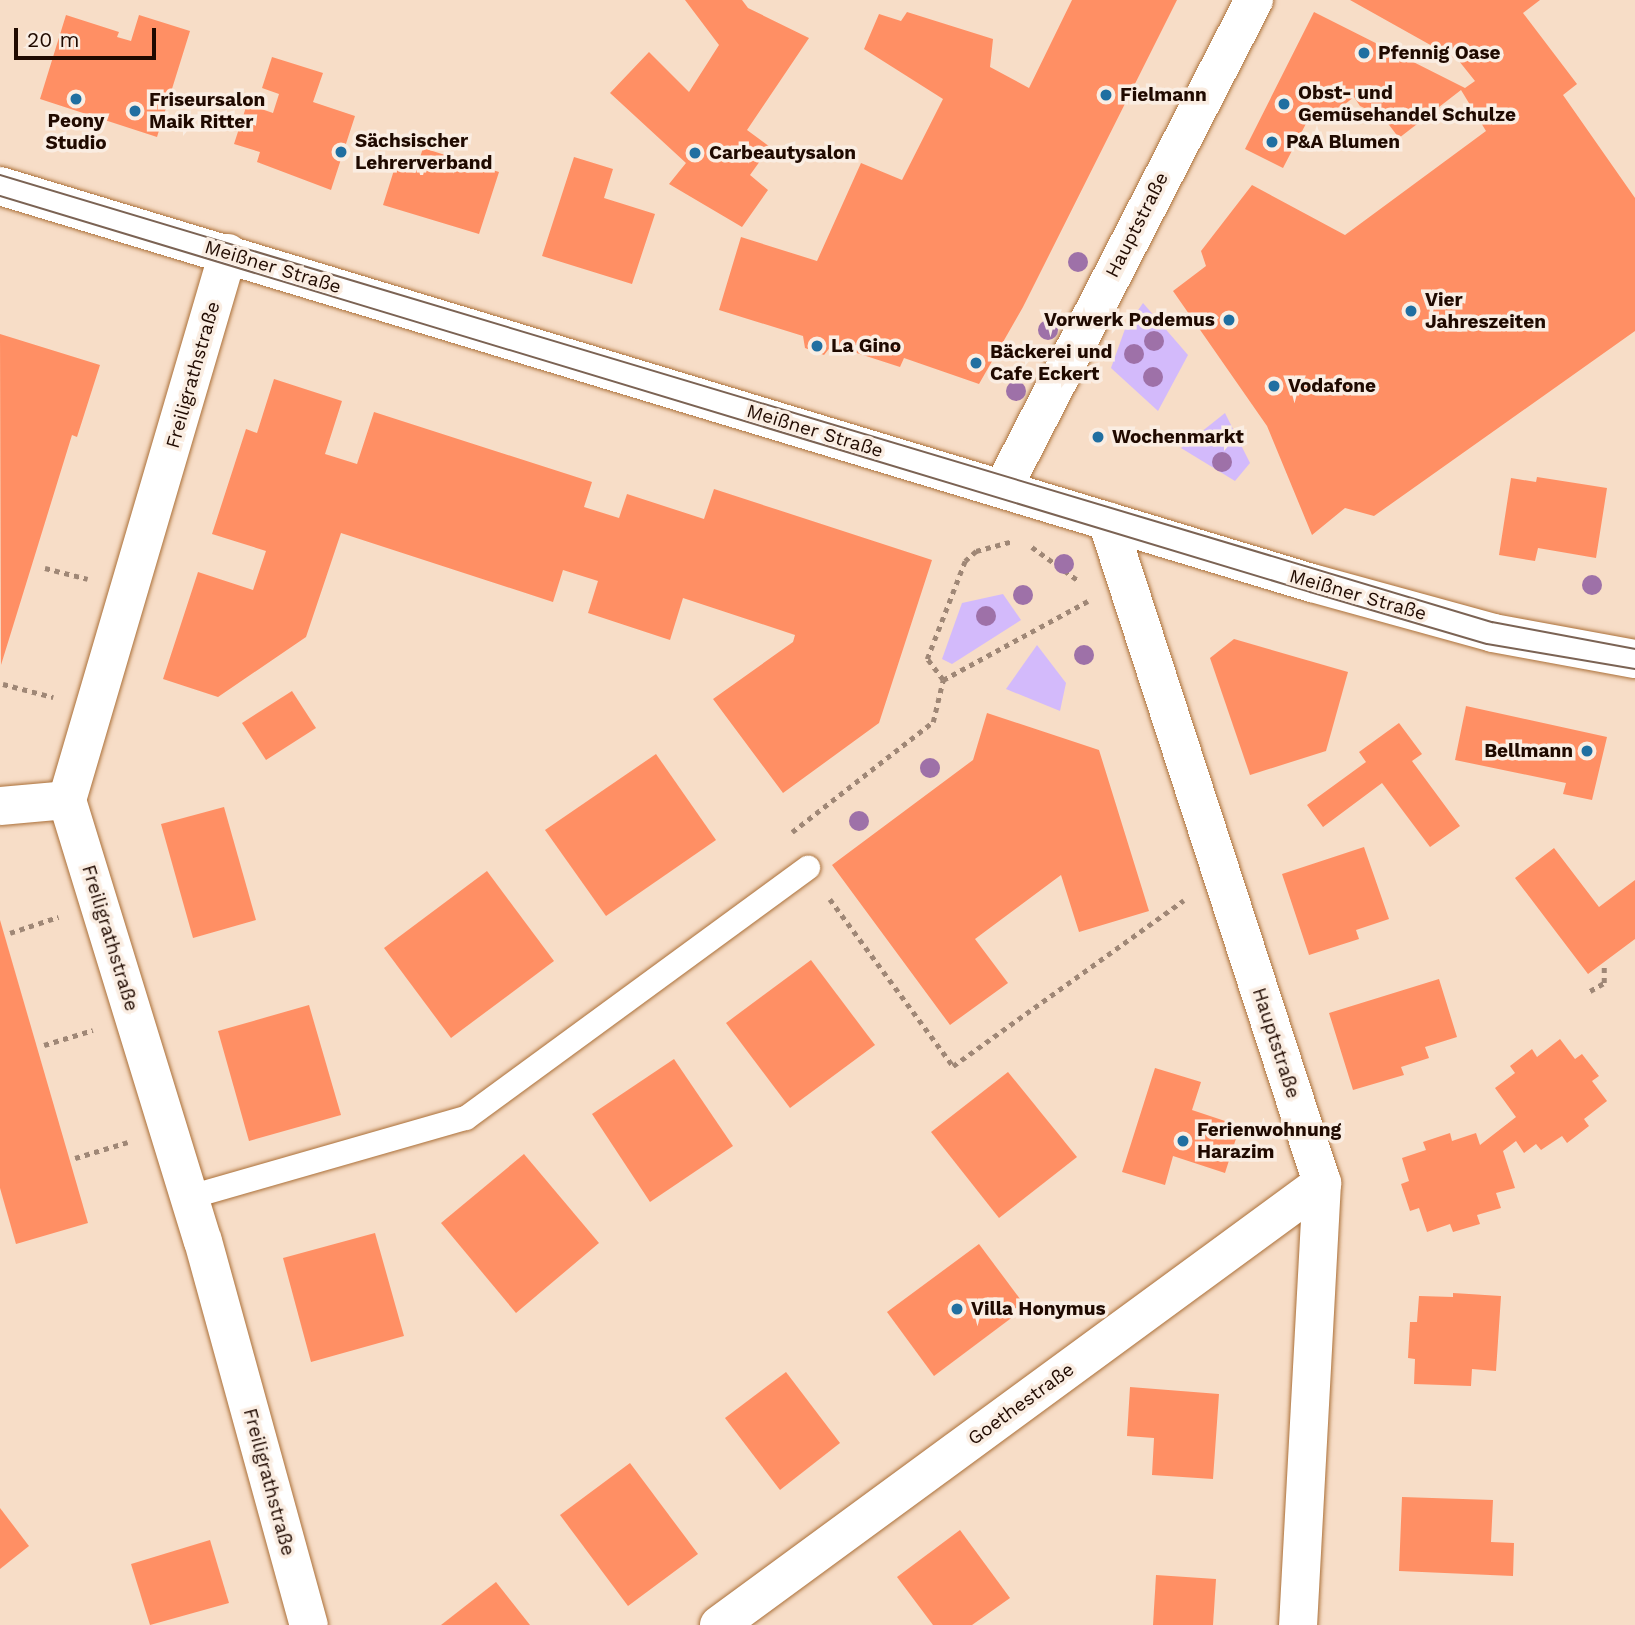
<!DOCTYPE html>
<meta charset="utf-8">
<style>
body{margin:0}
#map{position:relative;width:1635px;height:1625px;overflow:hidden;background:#f7ddc7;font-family:"Work Sans",sans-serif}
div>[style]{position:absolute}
.green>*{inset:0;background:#d3bafb}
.building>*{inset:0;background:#ff8f64}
.path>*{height:4.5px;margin-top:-2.25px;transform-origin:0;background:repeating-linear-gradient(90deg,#9f8776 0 5px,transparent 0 10px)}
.roads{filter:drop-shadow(0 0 2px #ab7039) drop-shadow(0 0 2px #ab7039)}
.service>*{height:24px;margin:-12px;padding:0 12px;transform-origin:12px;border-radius:12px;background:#fff}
.minor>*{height:38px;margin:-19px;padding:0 19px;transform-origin:19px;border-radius:19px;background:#fff}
.secondary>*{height:38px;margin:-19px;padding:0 19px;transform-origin:19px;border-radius:19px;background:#fff}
.tram>*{height:2px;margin:-1px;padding:0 1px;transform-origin:1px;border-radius:1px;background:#7b6354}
.trees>*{width:20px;height:20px;margin:-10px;border-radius:50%;background:#9e71a8}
.dots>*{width:19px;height:19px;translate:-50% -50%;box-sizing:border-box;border:4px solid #faede2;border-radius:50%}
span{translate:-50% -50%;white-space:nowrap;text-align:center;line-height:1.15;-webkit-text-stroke:7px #faede2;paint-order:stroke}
.poi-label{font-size:19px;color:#200a00;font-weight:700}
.left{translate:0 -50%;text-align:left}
.right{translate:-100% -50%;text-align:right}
.street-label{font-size:19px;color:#200a00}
.scale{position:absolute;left:14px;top:28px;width:142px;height:32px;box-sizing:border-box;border:4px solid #200a00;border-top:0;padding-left:9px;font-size:21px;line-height:24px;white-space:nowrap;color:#200a00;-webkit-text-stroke:5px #faede2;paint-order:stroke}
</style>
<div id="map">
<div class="green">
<i style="clip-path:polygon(1143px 303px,1188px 355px,1158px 411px,1111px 368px,1125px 329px)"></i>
<i style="clip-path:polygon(1225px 413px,1250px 463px,1235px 481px,1181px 448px)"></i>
<i style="clip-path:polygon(1003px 594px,1021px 620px,952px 664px,942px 659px,962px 603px)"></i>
<i style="clip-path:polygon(1037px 645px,1066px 683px,1060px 711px,1006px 689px)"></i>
</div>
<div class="building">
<i style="clip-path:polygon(685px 0,742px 0,748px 8px,809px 38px,747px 130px,770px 147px,750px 175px,768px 190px,742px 227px,669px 184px,686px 163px,610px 93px,649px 52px,689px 92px,719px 45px)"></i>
<i style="clip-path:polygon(1072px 0,1177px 0,1023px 307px,979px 384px,904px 358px,900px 367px,832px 345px,824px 355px,805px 348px,803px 336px,719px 310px,741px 237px,817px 261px,861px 163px,902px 180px,943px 99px,864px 49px,879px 14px,901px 21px,907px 12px,993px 39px,990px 67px,1029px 88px)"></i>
<i style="clip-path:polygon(1350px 0,1540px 0,1523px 13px,1577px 84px,1563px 95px,1635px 198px,1635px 331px,1374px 516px,1345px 508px,1312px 535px,1267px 426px,1173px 291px,1206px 266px,1201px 251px,1252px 185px,1345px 235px,1486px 131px,1461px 90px,1399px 138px,1383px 117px,1360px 106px,1354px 97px,1326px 119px,1312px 112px,1283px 168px,1245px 149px,1314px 12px,1465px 88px,1475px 81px,1459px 61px)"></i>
<i style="clip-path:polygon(66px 15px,119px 32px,117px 37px,131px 41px,139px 15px,190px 31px,157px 137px,40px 99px)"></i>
<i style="clip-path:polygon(272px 57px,323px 73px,313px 102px,355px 116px,331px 190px,257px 162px,260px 152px,234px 144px,247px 104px,273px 113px,279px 94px,262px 88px)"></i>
<i style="clip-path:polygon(423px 148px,499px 172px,479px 234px,383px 205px,395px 167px,415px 173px)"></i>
<i style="clip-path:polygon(574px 157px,613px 169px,604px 198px,655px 214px,632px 284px,542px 256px)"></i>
<i style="clip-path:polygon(0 334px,100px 365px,77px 437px,72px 435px,1px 665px)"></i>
<i style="clip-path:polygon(274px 379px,342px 401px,325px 454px,357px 464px,374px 412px,592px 482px,584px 507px,619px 518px,627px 494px,704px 519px,714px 489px,932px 560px,879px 723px,783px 793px,713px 699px,793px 642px,795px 635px,683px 598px,670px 640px,588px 613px,598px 581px,563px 570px,553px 602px,341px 533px,306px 637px,218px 697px,163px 679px,198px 572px,253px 590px,266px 551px,212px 534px,246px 429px,257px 433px)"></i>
<i style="clip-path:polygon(1537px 477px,1607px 488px,1596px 558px,1538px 548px,1535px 561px,1499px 555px,1511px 478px,1536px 482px)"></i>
<i style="clip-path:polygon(1234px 639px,1348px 672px,1326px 751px,1250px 775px,1210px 658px)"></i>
<i style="clip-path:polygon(292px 691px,316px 728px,266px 760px,242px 723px)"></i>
<i style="clip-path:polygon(1466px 706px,1607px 737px,1592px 800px,1563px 794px,1566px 783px,1455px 760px)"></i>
<i style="clip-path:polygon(987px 713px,1099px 750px,1149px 911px,1079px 932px,1061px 875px,975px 939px,1008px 983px,950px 1025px,832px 865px,973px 760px)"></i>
<i style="clip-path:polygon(1399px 723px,1422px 754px,1412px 761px,1460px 826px,1430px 847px,1382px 783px,1323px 827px,1307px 805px,1366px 762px,1359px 752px)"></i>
<i style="clip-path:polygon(656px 754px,716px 840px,606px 916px,545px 830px)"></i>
<i style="clip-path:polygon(224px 807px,256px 920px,193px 938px,161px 824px)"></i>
<i style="clip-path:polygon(1364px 847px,1389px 919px,1356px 930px,1359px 939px,1309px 955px,1282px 874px)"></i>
<i style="clip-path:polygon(1554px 848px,1599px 907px,1635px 880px,1635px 939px,1588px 974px,1515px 878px)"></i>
<i style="clip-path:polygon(487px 871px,554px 961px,451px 1038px,384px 948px)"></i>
<i style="clip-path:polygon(0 920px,88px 1223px,16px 1244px,0 1188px)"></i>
<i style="clip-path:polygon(811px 960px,875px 1045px,790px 1108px,726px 1023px)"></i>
<i style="clip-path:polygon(1439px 979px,1457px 1037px,1425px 1047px,1429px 1058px,1401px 1067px,1404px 1075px,1353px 1090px,1329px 1013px)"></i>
<i style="clip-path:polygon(309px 1005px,341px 1115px,249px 1141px,218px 1031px)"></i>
<i style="clip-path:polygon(1560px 1039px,1575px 1059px,1582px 1054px,1599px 1076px,1592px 1081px,1607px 1101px,1584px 1119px,1589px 1126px,1567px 1143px,1562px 1136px,1541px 1150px,1536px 1144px,1524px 1153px,1516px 1141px,1503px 1151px,1515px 1188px,1496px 1193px,1501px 1208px,1477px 1215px,1480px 1224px,1453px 1232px,1450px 1224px,1427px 1232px,1419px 1208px,1410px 1211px,1401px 1184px,1409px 1181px,1402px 1158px,1426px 1150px,1423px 1142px,1450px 1133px,1452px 1141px,1476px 1133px,1480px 1145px,1516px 1117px,1495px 1088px,1515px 1073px,1510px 1066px,1532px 1049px,1537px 1057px)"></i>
<i style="clip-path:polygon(674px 1059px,733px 1146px,650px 1202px,592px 1114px)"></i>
<i style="clip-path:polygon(1155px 1068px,1201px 1082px,1192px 1110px,1240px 1126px,1225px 1173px,1173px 1156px,1165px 1185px,1122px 1172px)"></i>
<i style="clip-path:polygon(1008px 1072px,1077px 1157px,999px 1218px,931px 1132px)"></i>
<i style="clip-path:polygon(524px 1154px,599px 1243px,516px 1313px,441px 1223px)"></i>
<i style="clip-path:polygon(375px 1233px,404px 1336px,311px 1362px,283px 1258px)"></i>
<i style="clip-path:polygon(979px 1244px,1026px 1307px,934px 1376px,887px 1312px)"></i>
<i style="clip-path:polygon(1453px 1293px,1501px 1296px,1496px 1371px,1472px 1369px,1471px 1386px,1414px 1384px,1415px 1359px,1408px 1358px,1410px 1322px,1417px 1322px,1419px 1296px,1453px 1297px)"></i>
<i style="clip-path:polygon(786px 1372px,840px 1443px,780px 1490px,725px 1418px)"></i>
<i style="clip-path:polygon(1130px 1387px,1219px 1394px,1213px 1479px,1152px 1475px,1154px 1438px,1127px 1436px)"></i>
<i style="clip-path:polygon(630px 1463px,698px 1554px,628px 1606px,560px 1515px)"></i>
<i style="clip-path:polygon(1402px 1497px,1493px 1500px,1491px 1542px,1514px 1543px,1513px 1576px,1399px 1571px)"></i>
<i style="clip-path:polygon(0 1508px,29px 1546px,0 1569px)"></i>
<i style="clip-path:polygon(960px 1530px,1010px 1598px,972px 1625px,933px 1625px,897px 1577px)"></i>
<i style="clip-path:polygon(210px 1540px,229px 1603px,150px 1625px,131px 1564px)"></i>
<i style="clip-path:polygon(1156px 1575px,1216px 1579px,1213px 1625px,1153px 1625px)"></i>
<i style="clip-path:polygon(496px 1582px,530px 1625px,441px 1625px)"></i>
</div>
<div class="path">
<i style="left:1032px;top:547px;width:58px;rotate:35.9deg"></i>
<i style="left:45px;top:568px;width:44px;rotate:14.3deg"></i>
<i style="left:943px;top:680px;width:26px;rotate:-127deg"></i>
<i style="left:927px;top:659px;width:105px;rotate:-68.8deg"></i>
<i style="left:965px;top:561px;width:15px;rotate:-42deg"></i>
<i style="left:976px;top:551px;width:38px;rotate:-15deg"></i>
<i style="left:3px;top:684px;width:52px;rotate:14.6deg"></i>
<i style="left:792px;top:832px;width:179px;rotate:-38deg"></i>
<i style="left:933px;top:722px;width:43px;rotate:-76.6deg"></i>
<i style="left:943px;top:680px;width:165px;rotate:-28.6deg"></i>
<i style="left:830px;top:899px;width:207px;rotate:53.6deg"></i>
<i style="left:953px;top:1066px;width:284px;rotate:-35.7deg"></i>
<i style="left:10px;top:933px;width:51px;rotate:-18.4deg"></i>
<i style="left:1590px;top:991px;width:16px;rotate:-30deg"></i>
<i style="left:1604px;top:983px;width:20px;rotate:-90deg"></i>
<i style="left:44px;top:1045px;width:51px;rotate:-17deg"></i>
<i style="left:75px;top:1158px;width:55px;rotate:-16.8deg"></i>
</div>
<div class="roads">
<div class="service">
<i style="left:190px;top:1197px;width:287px;rotate:-16deg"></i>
<i style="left:466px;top:1118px;width:424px;rotate:-36.2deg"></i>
</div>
<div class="minor">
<i style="left:228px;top:253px;width:570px;rotate:106.4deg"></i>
<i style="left:67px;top:800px;width:461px;rotate:72.9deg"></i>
<i style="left:203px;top:1241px;width:398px;rotate:74.6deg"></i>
<i style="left:1003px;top:488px;width:549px;rotate:-62.78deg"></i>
<i style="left:1107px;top:521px;width:696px;rotate:72.01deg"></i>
<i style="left:1322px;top:1183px;width:443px;rotate:93.1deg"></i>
<i style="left:0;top:806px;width:67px;rotate:-5.1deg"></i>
<i style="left:719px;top:1625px;width:748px;rotate:-36.24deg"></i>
</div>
<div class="secondary">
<i style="left:0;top:186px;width:1371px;rotate:16.84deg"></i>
<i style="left:1312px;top:583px;width:188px;rotate:15.4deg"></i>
<i style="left:1493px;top:633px;width:144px;rotate:10.4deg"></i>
</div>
</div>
<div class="tram">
<i style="left:0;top:175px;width:1558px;rotate:16.68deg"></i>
<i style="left:1492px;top:622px;width:146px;rotate:10.7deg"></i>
<i style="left:0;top:196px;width:1369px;rotate:16.82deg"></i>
<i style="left:1310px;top:592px;width:184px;rotate:16.4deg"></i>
<i style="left:1487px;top:644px;width:150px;rotate:9.6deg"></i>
</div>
<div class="trees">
<i style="left:1078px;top:262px"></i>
<i style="left:1048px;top:330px"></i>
<i style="left:1154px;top:341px"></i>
<i style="left:1134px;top:354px"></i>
<i style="left:1153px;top:377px"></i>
<i style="left:1016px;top:391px"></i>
<i style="left:1222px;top:462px"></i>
<i style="left:1064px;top:564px"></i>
<i style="left:1592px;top:585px"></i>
<i style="left:1023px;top:595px"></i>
<i style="left:986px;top:616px"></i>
<i style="left:1084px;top:655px"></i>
<i style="left:930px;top:768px"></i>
<i style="left:859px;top:821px"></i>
</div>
<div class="dots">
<i style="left:1364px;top:53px;background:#206fa1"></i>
<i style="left:1106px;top:95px;background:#206fa1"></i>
<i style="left:76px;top:99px;background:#206fa1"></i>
<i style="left:1284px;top:104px;background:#206fa1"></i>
<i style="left:135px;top:111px;background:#206fa1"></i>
<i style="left:1272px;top:142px;background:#206fa1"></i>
<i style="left:341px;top:152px;background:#206fa1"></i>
<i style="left:695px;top:153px;background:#206fa1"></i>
<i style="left:1411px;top:311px;background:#206fa1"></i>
<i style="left:1229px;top:320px;background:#206fa1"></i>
<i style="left:817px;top:346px;background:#206fa1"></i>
<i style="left:976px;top:363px;background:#206fa1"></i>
<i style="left:1274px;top:386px;background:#206fa1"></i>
<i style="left:1098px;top:437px;background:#206fa1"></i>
<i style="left:1587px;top:751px;background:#206fa1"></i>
<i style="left:1183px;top:1141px;background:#206fa1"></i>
<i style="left:957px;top:1309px;background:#206fa1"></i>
</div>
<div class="poi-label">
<span class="left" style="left:1378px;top:53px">Pfennig Oase</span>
<span class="left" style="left:1298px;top:104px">Obst- und<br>Gemüsehandel Schulze</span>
<span class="left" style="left:1120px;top:95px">Fielmann</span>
<span class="left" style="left:149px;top:111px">Friseursalon<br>Maik Ritter</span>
<span style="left:76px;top:132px">Peony<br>Studio</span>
<span class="left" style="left:355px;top:152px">Sächsischer<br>Lehrerverband</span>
<span class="left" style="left:1286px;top:142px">P&amp;A Blumen</span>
<span class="left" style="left:709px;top:153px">Carbeautysalon</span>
<span class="left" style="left:1425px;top:311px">Vier<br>Jahreszeiten</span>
<span class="right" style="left:1215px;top:320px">Vorwerk Podemus</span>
<span class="left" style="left:831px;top:346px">La Gino</span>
<span class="left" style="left:990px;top:363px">Bäckerei und<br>Cafe Eckert</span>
<span class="left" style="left:1288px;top:386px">Vodafone</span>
<span class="left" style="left:1112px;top:437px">Wochenmarkt</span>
<span class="right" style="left:1573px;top:751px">Bellmann</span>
<span class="left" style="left:1197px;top:1141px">Ferienwohnung<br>Harazim</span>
<span class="left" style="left:971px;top:1309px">Villa Honymus</span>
</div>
<div class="street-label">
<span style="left:1137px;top:225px;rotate:-63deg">Hauptstraße</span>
<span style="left:273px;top:267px;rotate:17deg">Meißner Straße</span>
<span style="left:193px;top:375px;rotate:-74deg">Freiligrathstraße</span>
<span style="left:815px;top:431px;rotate:17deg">Meißner Straße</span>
<span style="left:1358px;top:595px;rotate:16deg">Meißner Straße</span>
<span style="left:110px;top:938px;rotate:73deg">Freiligrathstraße</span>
<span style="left:1276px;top:1043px;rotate:72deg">Hauptstraße</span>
<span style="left:1021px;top:1404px;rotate:-36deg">Goethestraße</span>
<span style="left:269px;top:1482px;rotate:75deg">Freiligrathstraße</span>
</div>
<div class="scale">20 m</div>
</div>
